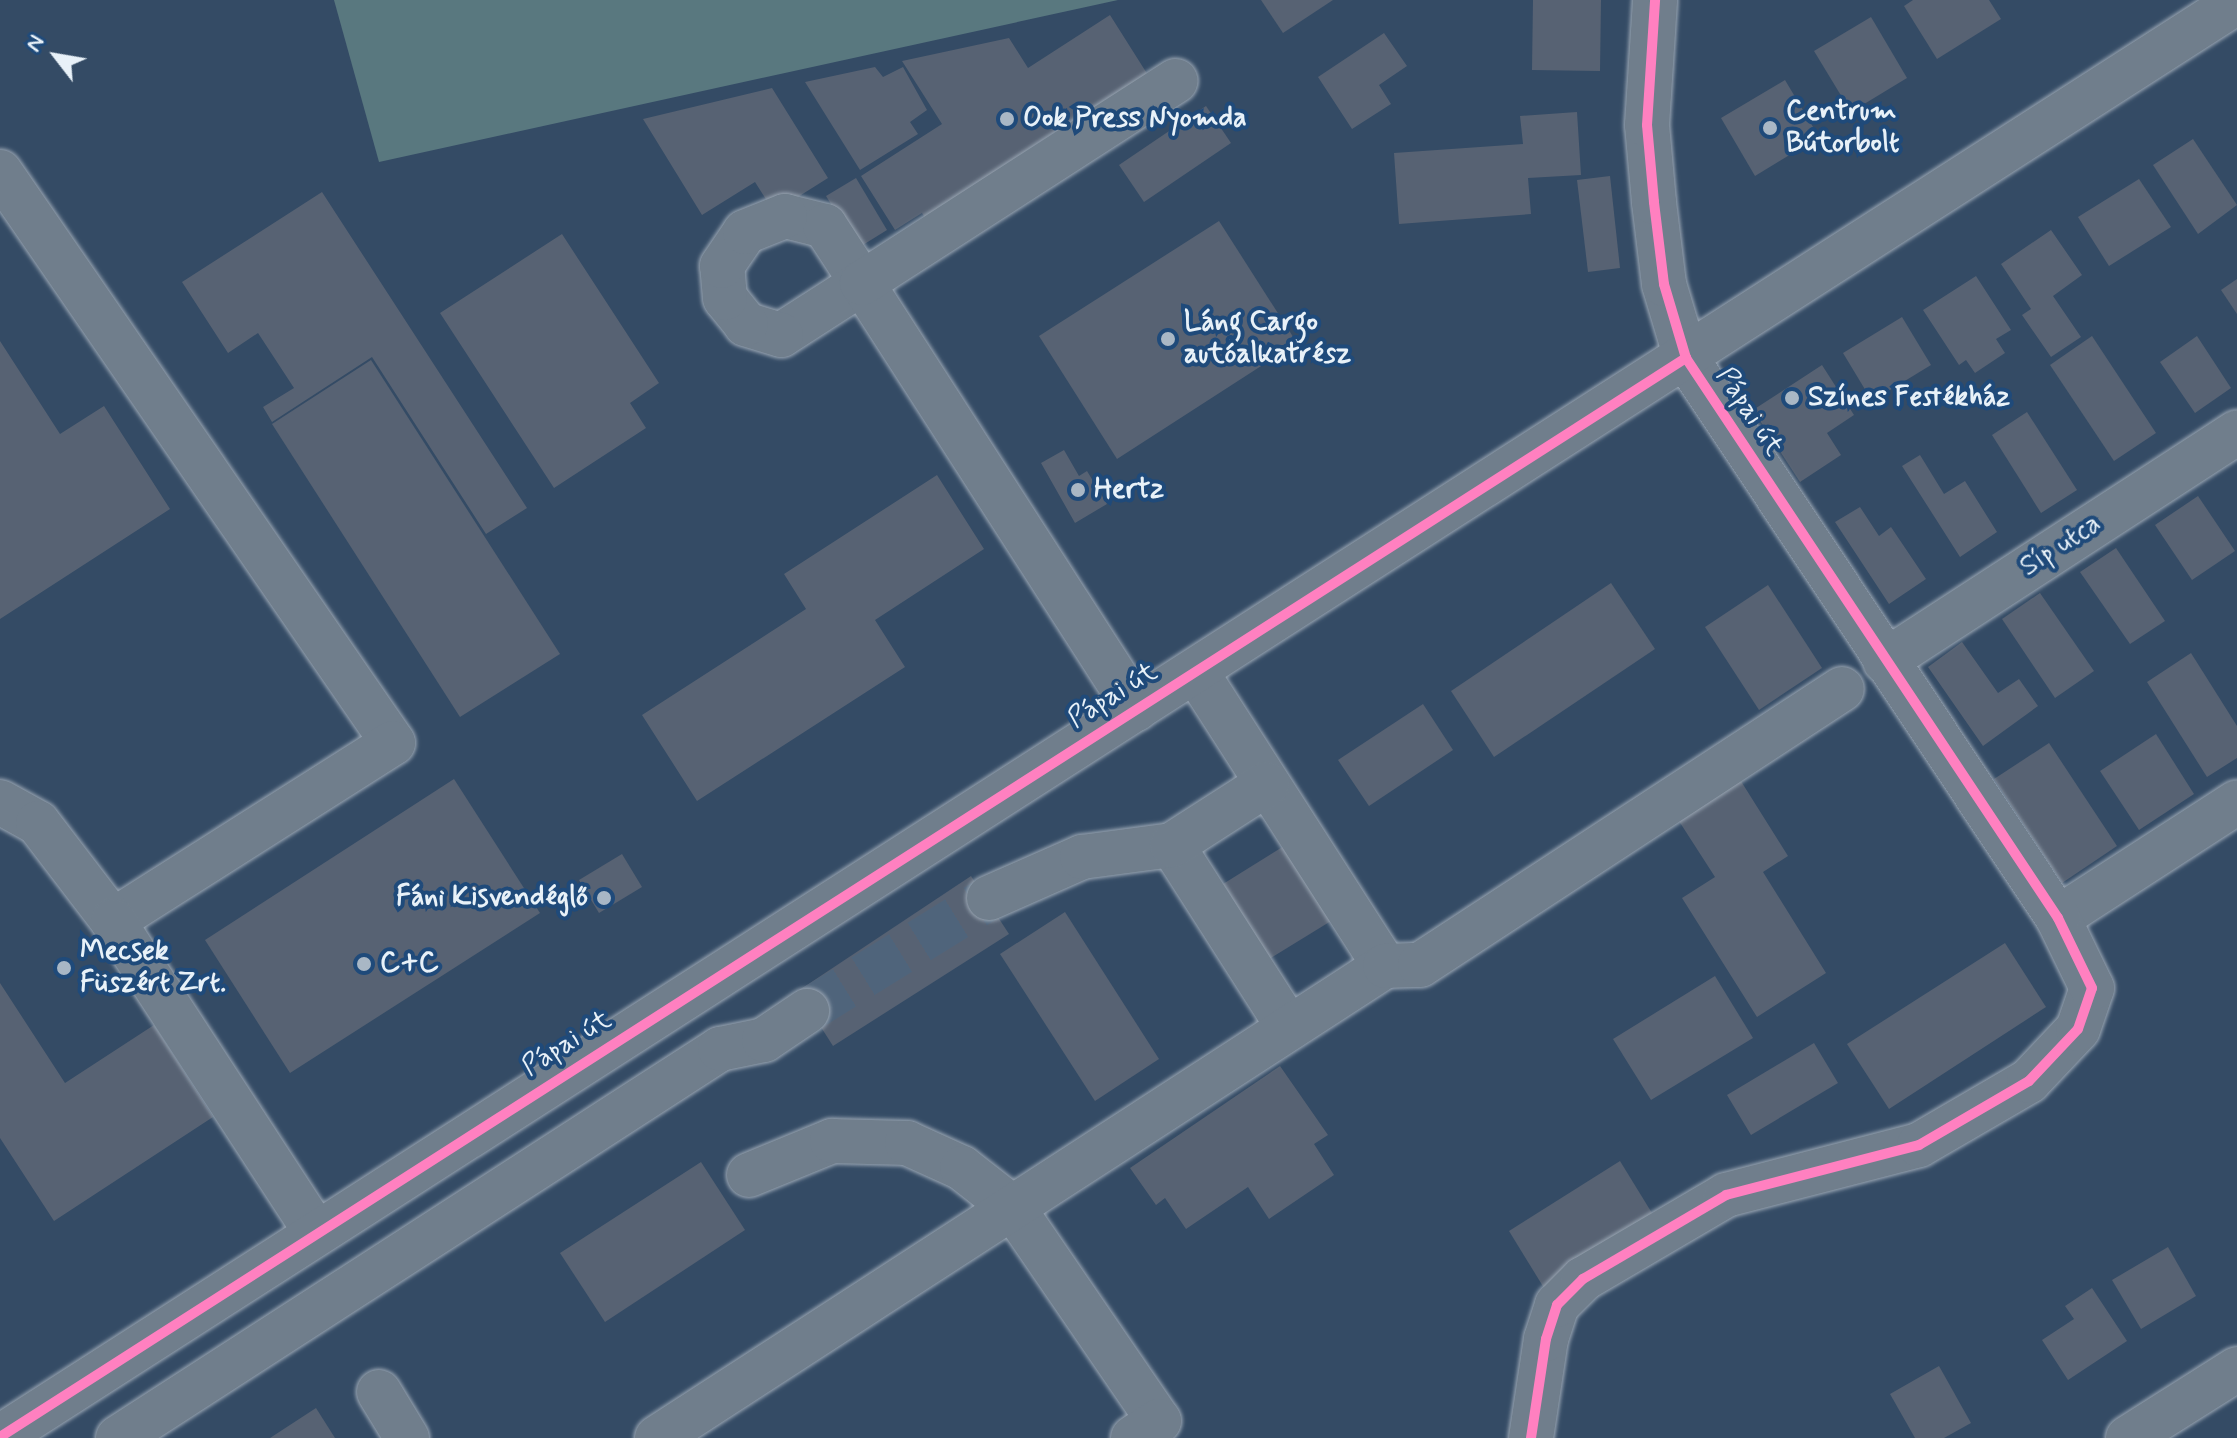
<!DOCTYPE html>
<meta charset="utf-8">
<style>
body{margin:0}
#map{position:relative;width:2237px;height:1438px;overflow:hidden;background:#344b65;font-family:Mynerve,sans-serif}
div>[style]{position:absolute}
.green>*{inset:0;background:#59787f}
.building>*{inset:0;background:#576273}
.minor-tunnel>*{height:44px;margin-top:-22px;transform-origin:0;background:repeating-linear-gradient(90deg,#4f647b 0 44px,transparent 0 66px)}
.roads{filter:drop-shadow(0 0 2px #9aa6b3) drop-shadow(0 0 2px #9aa6b3)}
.minor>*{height:44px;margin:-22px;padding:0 22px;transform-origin:22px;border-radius:22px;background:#707e8c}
.major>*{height:44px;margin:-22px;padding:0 22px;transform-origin:22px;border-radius:22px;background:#707e8c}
.cycleway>*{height:10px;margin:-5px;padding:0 5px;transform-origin:5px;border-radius:5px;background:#ff80c0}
.dots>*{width:22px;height:22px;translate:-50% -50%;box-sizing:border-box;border:4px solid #1f4a7a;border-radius:50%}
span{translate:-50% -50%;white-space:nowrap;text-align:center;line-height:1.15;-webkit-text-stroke:8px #1f4a7a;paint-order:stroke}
.poi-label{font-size:28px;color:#e8f1f8;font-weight:700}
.left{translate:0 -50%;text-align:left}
.right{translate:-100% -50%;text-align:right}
.street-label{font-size:28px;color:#e8f1f8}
.north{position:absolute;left:16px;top:16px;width:80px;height:80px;-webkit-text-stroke:6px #1f4a7a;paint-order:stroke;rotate:301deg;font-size:22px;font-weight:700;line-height:32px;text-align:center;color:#e8f1f8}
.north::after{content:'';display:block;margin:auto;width:28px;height:36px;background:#e8f1f8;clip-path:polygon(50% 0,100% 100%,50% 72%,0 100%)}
</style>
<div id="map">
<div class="green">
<i style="clip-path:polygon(334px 0,1118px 0,379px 162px)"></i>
</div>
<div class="building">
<i style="clip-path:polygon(1261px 0,1333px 0,1283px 33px)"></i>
<i style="clip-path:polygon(1533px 0,1601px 0,1600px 71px,1532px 70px)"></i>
<i style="clip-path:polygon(1913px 0,1989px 0,2001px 19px,1937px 59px,1904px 6px)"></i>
<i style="clip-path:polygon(1110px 15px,1153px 83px,1088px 125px,1081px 115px,971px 187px,978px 197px,931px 227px,922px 213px,895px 230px,861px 176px,942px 124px,902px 61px,1009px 38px,1028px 68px)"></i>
<i style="clip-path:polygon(1871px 17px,1907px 78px,1851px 112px,1814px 51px)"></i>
<i style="clip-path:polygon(1384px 33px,1407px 66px,1379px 85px,1391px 104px,1352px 129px,1318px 77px)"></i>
<i style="clip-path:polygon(875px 67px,883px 77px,903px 67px,927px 110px,910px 122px,918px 134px,860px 170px,805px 82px)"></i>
<i style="clip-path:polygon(1785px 80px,1819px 137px,1755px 176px,1721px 118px)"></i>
<i style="clip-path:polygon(772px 88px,828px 178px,774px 212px,755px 182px,702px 215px,643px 119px)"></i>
<i style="clip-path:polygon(1206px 106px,1231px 143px,1144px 202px,1119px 165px)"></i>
<i style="clip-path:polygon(1577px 112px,1581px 175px,1528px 178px,1531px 214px,1399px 224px,1394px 153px,1523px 144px,1520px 116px)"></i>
<i style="clip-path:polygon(2193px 139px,2237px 205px,2198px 234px,2153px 165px)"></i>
<i style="clip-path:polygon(1610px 176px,1620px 268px,1588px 272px,1577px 180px)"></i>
<i style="clip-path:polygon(856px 178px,887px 230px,858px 248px,826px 196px)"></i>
<i style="clip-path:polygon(2139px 179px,2171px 227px,2109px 266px,2078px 217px)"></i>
<i style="clip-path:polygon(322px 192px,527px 508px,486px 534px,372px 357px,272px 422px,263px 407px,294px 388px,258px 333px,228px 353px,182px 282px)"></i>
<i style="clip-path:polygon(1219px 221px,1297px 343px,1117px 459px,1039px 336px)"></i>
<i style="clip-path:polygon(2051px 230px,2082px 275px,2053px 296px,2081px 337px,2051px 357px,2022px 315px,2031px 309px,2001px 264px)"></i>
<i style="clip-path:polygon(562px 234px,659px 383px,630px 403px,646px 428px,554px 488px,440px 313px)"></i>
<i style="clip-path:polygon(1976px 276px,2011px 330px,1996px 339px,2005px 353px,1975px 373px,1966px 360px,1959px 365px,1923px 310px)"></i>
<i style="clip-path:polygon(2237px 279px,2237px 314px,2221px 290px)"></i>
<i style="clip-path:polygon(1902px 317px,1931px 365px,1872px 401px,1843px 353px)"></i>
<i style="clip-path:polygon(2092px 336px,2156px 433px,2114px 461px,2050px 365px)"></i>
<i style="clip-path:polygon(2197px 336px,2231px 388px,2195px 413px,2160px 362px)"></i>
<i style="clip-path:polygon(0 341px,60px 434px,104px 406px,170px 509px,0 619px)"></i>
<i style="clip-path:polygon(371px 360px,560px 654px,460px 717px,272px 424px)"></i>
<i style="clip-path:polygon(1822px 365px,1854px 415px,1827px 433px,1841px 455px,1800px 482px,1753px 410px)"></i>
<i style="clip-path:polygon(2027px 412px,2077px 490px,2041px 513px,1992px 435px)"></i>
<i style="clip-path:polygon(1064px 450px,1079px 476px,1087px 471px,1107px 504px,1075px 523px,1041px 463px)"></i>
<i style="clip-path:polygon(1920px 455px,1944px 494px,1965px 481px,1997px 532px,1960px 557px,1902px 466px)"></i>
<i style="clip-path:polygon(937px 475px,984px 549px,875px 620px,905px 667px,697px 801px,642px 715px,806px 609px,784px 574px)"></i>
<i style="clip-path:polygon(2198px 496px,2235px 551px,2192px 580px,2155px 525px)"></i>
<i style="clip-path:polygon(1860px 507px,1879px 536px,1891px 527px,1926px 579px,1889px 604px,1835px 522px)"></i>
<i style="clip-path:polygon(2116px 548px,2165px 621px,2130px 644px,2080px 572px)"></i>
<i style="clip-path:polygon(1611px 583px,1655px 649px,1494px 757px,1451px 691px)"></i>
<i style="clip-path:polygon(1768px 585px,1822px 668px,1759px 710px,1705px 627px)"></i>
<i style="clip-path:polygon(2040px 593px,2094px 671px,2055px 698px,2002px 619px)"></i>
<i style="clip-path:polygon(1962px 642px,1998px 693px,2019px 679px,2038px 706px,1983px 746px,1928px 667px)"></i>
<i style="clip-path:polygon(2191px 653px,2237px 726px,2237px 758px,2207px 777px,2147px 682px)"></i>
<i style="clip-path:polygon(1423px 704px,1453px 750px,1369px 806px,1338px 760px)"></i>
<i style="clip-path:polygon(2156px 734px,2194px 794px,2139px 830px,2100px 771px)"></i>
<i style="clip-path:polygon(2049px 743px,2117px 846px,2062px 883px,1994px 779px)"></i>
<i style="clip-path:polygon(1739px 778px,1788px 856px,1763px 872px,1826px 973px,1757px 1017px,1682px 898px,1715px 877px,1677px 818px)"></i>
<i style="clip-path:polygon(454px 779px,540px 913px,290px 1073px,205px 940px)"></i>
<i style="clip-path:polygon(1284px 846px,1331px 921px,1269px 959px,1223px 884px)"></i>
<i style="clip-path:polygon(622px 854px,642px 887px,599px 913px,579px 880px)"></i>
<i style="clip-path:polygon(971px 876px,1009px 934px,833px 1046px,798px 991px)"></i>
<i style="clip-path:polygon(1065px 912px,1159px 1059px,1095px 1101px,1000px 954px)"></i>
<i style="clip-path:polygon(2005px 943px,2046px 1007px,1889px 1109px,1847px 1044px)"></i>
<i style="clip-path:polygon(1715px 976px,1753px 1038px,1651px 1100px,1613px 1039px)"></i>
<i style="clip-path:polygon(0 983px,65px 1083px,154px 1025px,213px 1117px,54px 1221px,0 1138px)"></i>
<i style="clip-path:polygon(1814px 1043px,1838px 1083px,1751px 1135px,1727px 1095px)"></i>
<i style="clip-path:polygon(1280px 1066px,1328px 1135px,1314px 1144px,1334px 1175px,1269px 1219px,1248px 1187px,1186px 1229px,1165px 1198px,1156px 1205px,1130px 1168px)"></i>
<i style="clip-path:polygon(1620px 1161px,1655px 1218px,1544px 1288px,1509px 1231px)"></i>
<i style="clip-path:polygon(701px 1162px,745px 1230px,605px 1322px,560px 1253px)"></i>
<i style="clip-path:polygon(2168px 1247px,2196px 1296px,2141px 1329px,2112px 1280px)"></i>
<i style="clip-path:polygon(2092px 1288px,2127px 1341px,2068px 1380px,2042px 1340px,2074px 1319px,2065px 1306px)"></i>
<i style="clip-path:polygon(1939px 1366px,1971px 1423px,1944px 1438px,1915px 1438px,1890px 1394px)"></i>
<i style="clip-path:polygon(316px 1408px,335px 1438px,270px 1438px)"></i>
</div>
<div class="minor-tunnel">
<i style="left:807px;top:1011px;width:214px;rotate:-31.8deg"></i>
</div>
<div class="roads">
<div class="minor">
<i style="left:0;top:172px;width:693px;rotate:55.46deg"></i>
<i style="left:393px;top:743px;width:332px;rotate:147.6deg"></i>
<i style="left:785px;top:216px;width:41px;rotate:14deg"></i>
<i style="left:825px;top:226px;width:68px;rotate:57deg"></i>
<i style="left:862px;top:283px;width:96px;rotate:147.3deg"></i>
<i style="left:781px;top:335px;width:37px;rotate:-163deg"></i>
<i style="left:746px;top:324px;width:33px;rotate:-129deg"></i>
<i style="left:725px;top:298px;width:32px;rotate:-95deg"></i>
<i style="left:722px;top:266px;width:41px;rotate:-55.9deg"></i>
<i style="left:745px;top:232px;width:43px;rotate:-21.8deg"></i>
<i style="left:1885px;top:661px;width:420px;rotate:-33deg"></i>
<i style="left:1196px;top:672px;width:350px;rotate:57.3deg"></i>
<i style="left:1136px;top:709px;width:507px;rotate:-122.75deg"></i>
<i style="left:862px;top:283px;width:373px;rotate:-32.8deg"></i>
<i style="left:0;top:802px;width:43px;rotate:28.9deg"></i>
<i style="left:38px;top:823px;width:123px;rotate:52.6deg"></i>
<i style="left:113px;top:921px;width:371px;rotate:56.9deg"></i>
<i style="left:1172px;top:845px;width:217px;rotate:57.4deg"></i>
<i style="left:989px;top:898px;width:102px;rotate:-23.8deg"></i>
<i style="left:1082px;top:857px;width:91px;rotate:-7.6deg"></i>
<i style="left:1172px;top:845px;width:113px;rotate:-32.7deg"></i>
<i style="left:2058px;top:918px;width:213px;rotate:-32.9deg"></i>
<i style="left:749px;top:1175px;width:90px;rotate:-22.3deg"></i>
<i style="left:832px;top:1141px;width:75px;rotate:1.5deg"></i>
<i style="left:907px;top:1143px;width:60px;rotate:24.4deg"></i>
<i style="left:962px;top:1168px;width:65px;rotate:38.1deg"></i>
<i style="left:1013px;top:1208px;width:258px;rotate:55.6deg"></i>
<i style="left:1159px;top:1421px;width:31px;rotate:147deg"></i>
<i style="left:379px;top:1392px;width:54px;rotate:58.7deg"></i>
<i style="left:118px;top:1438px;width:717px;rotate:-32.87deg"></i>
<i style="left:720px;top:1049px;width:45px;rotate:-11.6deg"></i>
<i style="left:764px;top:1040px;width:52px;rotate:-34deg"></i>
<i style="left:657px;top:1438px;width:868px;rotate:-32.96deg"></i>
<i style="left:1385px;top:966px;width:35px;rotate:-2deg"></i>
<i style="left:1420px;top:965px;width:504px;rotate:-33.19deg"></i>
<i style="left:1531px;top:1438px;width:100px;rotate:-81.4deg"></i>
<i style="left:1546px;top:1339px;width:36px;rotate:-72deg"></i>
<i style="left:1557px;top:1305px;width:37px;rotate:-45deg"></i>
<i style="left:1583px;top:1279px;width:166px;rotate:-30.4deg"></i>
<i style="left:1726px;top:1195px;width:199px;rotate:-14.5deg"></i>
<i style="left:1919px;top:1145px;width:127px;rotate:-30.2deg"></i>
<i style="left:2029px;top:1081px;width:71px;rotate:-46.7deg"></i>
<i style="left:2078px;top:1029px;width:43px;rotate:-71.1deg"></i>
<i style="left:2092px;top:988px;width:78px;rotate:-115.9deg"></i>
<i style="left:2058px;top:918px;width:672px;rotate:-123.6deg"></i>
<i style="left:1686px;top:358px;width:77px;rotate:-106.6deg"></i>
<i style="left:1664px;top:284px;width:83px;rotate:-97deg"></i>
<i style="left:1654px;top:202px;width:77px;rotate:-95.2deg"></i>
<i style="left:1647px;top:125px;width:125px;rotate:-86.3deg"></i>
<i style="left:2128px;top:1438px;width:129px;rotate:-32.3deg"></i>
</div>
<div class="major">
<i style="left:0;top:1437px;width:2658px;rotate:-32.68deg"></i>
</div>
</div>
<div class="cycleway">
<i style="left:0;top:1437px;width:2002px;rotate:-32.62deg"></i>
<i style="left:1531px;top:1438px;width:100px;rotate:-81.4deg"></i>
<i style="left:1546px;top:1339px;width:36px;rotate:-72deg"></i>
<i style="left:1557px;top:1305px;width:37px;rotate:-45deg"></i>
<i style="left:1583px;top:1279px;width:166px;rotate:-30.4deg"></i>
<i style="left:1726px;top:1195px;width:199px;rotate:-14.5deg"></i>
<i style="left:1919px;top:1145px;width:127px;rotate:-30.2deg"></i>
<i style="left:2029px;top:1081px;width:71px;rotate:-46.7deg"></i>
<i style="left:2078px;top:1029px;width:43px;rotate:-71.1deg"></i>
<i style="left:2092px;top:988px;width:78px;rotate:-115.9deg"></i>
<i style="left:2058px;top:918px;width:672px;rotate:-123.6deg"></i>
<i style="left:1686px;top:358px;width:77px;rotate:-106.6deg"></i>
<i style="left:1664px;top:284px;width:83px;rotate:-97deg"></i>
<i style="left:1654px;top:202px;width:77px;rotate:-95.2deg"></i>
<i style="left:1647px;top:125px;width:125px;rotate:-86.3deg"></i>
</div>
<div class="dots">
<i style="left:1007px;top:119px;background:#a9b7c5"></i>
<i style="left:1770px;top:128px;background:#a9b7c5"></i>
<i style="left:1168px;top:339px;background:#a9b7c5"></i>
<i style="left:1792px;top:398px;background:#a9b7c5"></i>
<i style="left:1078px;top:490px;background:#a9b7c5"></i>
<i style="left:604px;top:898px;background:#a9b7c5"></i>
<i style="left:364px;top:964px;background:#a9b7c5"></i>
<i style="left:64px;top:968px;background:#a9b7c5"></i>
</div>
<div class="poi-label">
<span class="left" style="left:1786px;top:128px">Centrum<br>Bútorbolt</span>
<span class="left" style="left:1023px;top:119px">Ook Press Nyomda</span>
<span class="left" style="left:1184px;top:339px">Láng Cargo<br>autóalkatrész</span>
<span class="left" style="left:1808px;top:398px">Színes Festékház</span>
<span class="left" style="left:1094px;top:490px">Hertz</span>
<span class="right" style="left:588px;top:898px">Fáni Kisvendéglő</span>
<span class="left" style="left:80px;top:968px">Mecsek<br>Füszért Zrt.</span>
<span class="left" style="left:380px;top:964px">C+C</span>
</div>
<div class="street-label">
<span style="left:1749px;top:412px;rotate:57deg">Pápai út</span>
<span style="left:2061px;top:546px;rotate:-33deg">Síp utca</span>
<span style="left:1113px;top:696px;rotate:-32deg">Pápai út</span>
<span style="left:567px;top:1044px;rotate:-32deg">Pápai út</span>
</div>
<div class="north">N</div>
</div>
